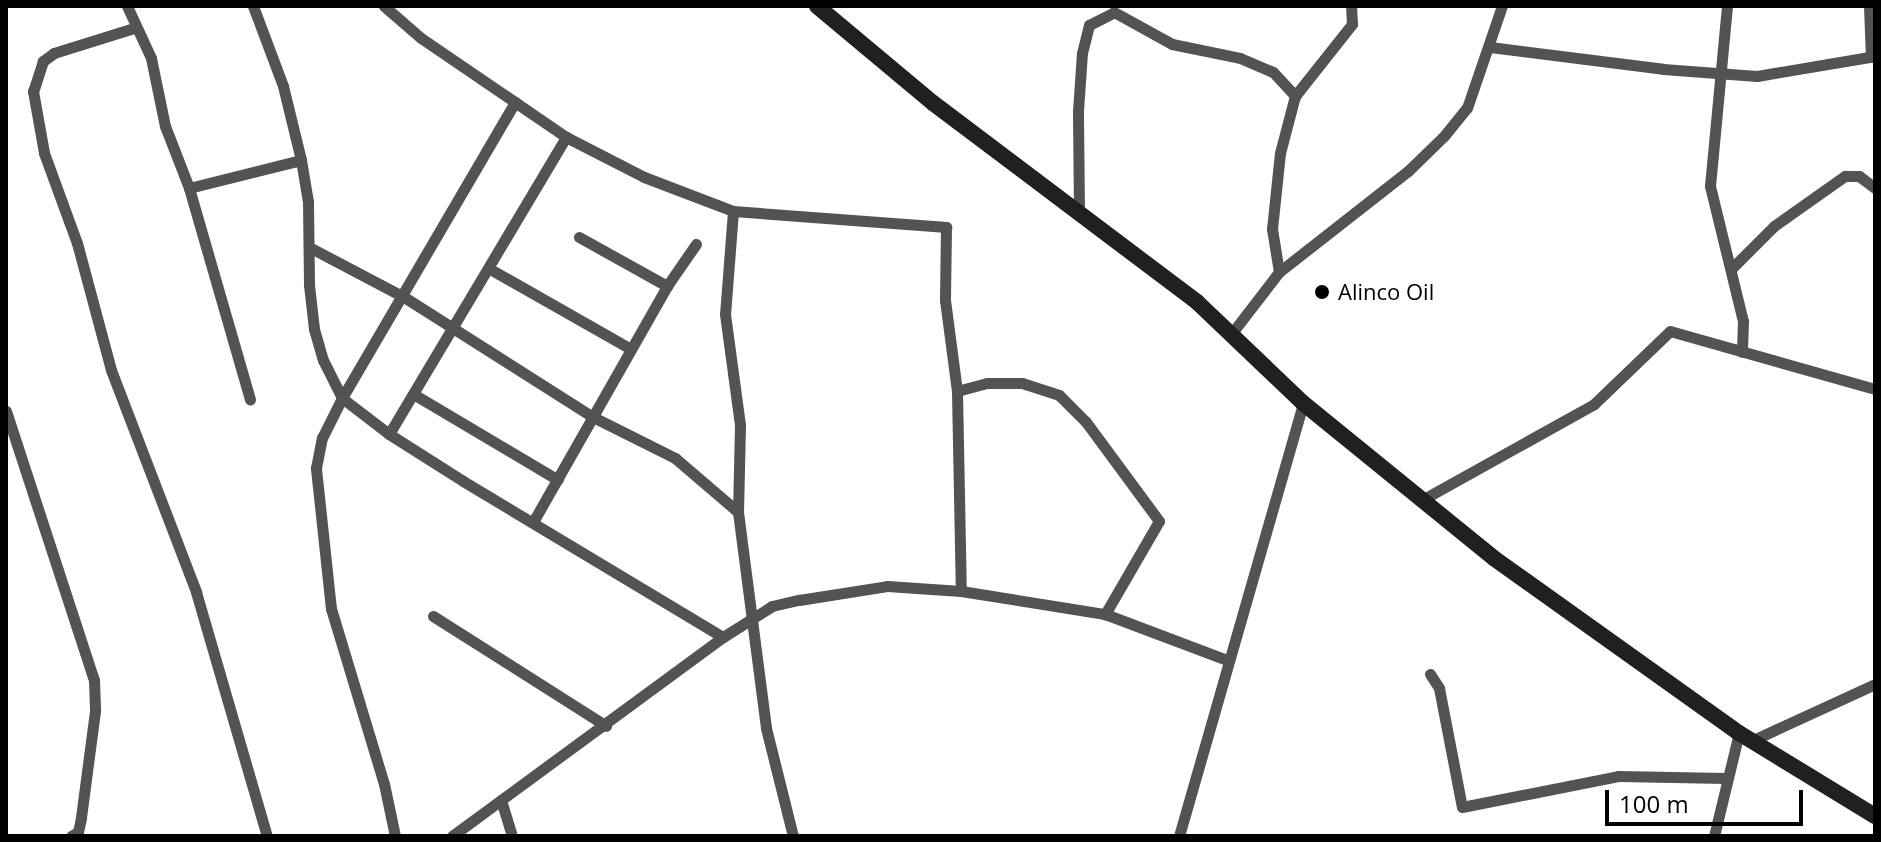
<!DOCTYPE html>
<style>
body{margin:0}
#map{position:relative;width:1881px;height:842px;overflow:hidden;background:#fff;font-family:"Open Sans",sans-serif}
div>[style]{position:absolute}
.street>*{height:11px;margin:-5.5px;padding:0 5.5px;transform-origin:5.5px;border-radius:5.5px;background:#535353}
.secondary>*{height:16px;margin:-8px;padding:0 8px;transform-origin:8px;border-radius:8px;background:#202020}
.dots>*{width:22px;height:22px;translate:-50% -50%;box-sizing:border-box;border:4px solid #fff;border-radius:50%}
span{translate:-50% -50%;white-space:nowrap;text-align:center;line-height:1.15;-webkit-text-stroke:6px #fff;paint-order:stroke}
.poi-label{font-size:22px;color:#000}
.left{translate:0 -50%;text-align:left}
.frame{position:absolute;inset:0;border:8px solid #000;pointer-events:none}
.scale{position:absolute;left:1605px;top:790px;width:198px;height:36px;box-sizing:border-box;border:4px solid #000;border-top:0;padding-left:10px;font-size:24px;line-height:28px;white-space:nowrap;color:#000;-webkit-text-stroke:6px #fff;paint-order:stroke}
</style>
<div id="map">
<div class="street">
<i style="left:127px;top:6px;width:57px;rotate:65.2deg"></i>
<i style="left:151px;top:58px;width:69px;rotate:78.4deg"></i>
<i style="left:165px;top:126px;width:66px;rotate:68.8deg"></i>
<i style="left:189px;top:188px;width:220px;rotate:73.9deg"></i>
<i style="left:253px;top:6px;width:85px;rotate:69.4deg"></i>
<i style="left:283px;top:86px;width:76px;rotate:76.3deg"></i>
<i style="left:301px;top:160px;width:43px;rotate:80.5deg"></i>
<i style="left:308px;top:202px;width:83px;rotate:89.3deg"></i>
<i style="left:309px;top:285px;width:44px;rotate:83.5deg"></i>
<i style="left:314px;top:329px;width:32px;rotate:74deg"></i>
<i style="left:323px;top:360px;width:42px;rotate:63.4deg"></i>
<i style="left:342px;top:398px;width:59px;rotate:37.5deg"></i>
<i style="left:389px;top:434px;width:88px;rotate:32.4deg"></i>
<i style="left:463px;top:481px;width:303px;rotate:31deg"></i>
<i style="left:384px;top:6px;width:49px;rotate:40.9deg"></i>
<i style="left:421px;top:38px;width:176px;rotate:34.3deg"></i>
<i style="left:566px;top:137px;width:88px;rotate:27.1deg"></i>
<i style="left:644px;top:177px;width:95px;rotate:20.9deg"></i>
<i style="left:733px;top:211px;width:214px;rotate:4.3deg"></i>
<i style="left:946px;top:227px;width:73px;rotate:90.8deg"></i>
<i style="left:945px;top:300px;width:92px;rotate:82.5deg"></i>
<i style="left:957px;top:391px;width:200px;rotate:88.9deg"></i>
<i style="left:1727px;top:6px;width:181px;rotate:95.4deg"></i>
<i style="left:1710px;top:186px;width:139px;rotate:76.3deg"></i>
<i style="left:1743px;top:321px;width:31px;rotate:92deg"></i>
<i style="left:1869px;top:6px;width:51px;rotate:87.8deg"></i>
<i style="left:134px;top:28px;width:84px;rotate:162.6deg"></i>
<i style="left:54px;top:53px;width:14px;rotate:144deg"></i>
<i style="left:43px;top:61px;width:32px;rotate:108deg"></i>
<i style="left:33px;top:91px;width:63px;rotate:79.9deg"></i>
<i style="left:44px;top:153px;width:96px;rotate:69.9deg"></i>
<i style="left:77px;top:243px;width:131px;rotate:75deg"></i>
<i style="left:111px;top:370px;width:238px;rotate:69deg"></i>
<i style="left:196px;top:592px;width:254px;rotate:73.8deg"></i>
<i style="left:1490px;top:47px;width:174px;rotate:7.2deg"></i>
<i style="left:1663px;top:69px;width:94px;rotate:4.3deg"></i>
<i style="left:1757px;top:76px;width:120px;rotate:-9.6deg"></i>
<i style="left:189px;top:188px;width:115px;rotate:-14deg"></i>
<i style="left:733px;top:211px;width:103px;rotate:94.4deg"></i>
<i style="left:725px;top:314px;width:112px;rotate:82.3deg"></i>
<i style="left:740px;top:425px;width:87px;rotate:91.3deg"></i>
<i style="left:738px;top:512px;width:218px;rotate:82.6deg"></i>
<i style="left:766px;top:728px;width:111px;rotate:76deg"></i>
<i style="left:1079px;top:211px;width:100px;rotate:-90.6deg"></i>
<i style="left:1078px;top:111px;width:58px;rotate:-86.1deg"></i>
<i style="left:1082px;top:53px;width:29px;rotate:-76deg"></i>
<i style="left:1089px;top:25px;width:28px;rotate:-27deg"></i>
<i style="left:1114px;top:12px;width:66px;rotate:28.9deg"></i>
<i style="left:1172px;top:44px;width:69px;rotate:11.6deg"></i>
<i style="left:1240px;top:58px;width:36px;rotate:23deg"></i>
<i style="left:1273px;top:72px;width:33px;rotate:47deg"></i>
<i style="left:579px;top:237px;width:101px;rotate:29.1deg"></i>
<i style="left:309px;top:247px;width:107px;rotate:27.8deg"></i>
<i style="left:404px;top:297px;width:224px;rotate:32.4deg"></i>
<i style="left:593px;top:417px;width:92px;rotate:26.6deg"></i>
<i style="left:675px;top:458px;width:83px;rotate:40.6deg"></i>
<i style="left:1732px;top:268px;width:59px;rotate:-45deg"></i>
<i style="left:1774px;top:226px;width:87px;rotate:-35.2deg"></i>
<i style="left:1845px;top:176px;width:14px"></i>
<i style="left:1859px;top:176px;width:20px;rotate:37deg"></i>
<i style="left:490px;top:269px;width:162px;rotate:29.6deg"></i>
<i style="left:1279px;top:272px;width:44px;rotate:-99.2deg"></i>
<i style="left:1272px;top:229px;width:76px;rotate:-84deg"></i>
<i style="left:1280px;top:153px;width:59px;rotate:-75.3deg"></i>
<i style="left:1295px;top:96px;width:92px;rotate:-51.6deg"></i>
<i style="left:1352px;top:24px;width:18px;rotate:-93deg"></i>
<i style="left:1232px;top:333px;width:77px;rotate:-52.4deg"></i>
<i style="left:1279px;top:272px;width:164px;rotate:-38.1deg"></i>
<i style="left:1408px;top:171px;width:50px;rotate:-44.2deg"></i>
<i style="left:1444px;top:136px;width:36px;rotate:-51deg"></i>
<i style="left:1467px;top:108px;width:108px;rotate:-71.1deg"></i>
<i style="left:957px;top:391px;width:31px;rotate:-15deg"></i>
<i style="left:987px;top:383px;width:35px"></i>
<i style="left:1022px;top:383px;width:39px;rotate:18deg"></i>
<i style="left:1059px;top:395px;width:38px;rotate:45deg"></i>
<i style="left:1086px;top:422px;width:123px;rotate:53.6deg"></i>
<i style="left:1159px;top:521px;width:108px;rotate:120.1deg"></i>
<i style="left:415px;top:395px;width:166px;rotate:30.7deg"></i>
<i style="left:6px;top:411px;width:283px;rotate:71.9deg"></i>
<i style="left:94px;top:680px;width:31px;rotate:88deg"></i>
<i style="left:95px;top:711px;width:108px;rotate:97.5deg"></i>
<i style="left:81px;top:818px;width:14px;rotate:102deg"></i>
<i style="left:78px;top:832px;width:8px;rotate:150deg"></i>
<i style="left:389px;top:434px;width:346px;rotate:-59.2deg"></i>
<i style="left:1420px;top:501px;width:199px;rotate:-29.1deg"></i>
<i style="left:1594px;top:404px;width:105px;rotate:-43.8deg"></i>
<i style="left:1670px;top:331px;width:213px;rotate:15.8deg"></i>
<i style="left:533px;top:522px;width:271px;rotate:-60.4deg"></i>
<i style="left:667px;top:286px;width:51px;rotate:-55.4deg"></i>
<i style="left:433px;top:616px;width:205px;rotate:32.4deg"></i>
<i style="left:1430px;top:674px;width:17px;rotate:57deg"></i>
<i style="left:1439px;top:688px;width:121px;rotate:79.1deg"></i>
<i style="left:1462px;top:807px;width:159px;rotate:-11.2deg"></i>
<i style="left:1618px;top:776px;width:108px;rotate:1.1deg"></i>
<i style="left:1751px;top:741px;width:136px;rotate:-24.7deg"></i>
<i style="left:501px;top:800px;width:38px;rotate:73deg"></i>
<i style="left:395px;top:836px;width:53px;rotate:-101.9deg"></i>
<i style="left:384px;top:784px;width:183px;rotate:-106.8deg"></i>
<i style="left:331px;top:609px;width:142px;rotate:-96.1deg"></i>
<i style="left:316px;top:468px;width:31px;rotate:-79deg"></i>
<i style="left:322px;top:438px;width:45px;rotate:-63.4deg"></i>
<i style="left:342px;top:398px;width:343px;rotate:-59.7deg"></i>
<i style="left:452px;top:836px;width:336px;rotate:-36.3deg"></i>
<i style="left:723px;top:637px;width:58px;rotate:-32.3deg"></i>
<i style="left:772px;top:606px;width:28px;rotate:-13deg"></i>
<i style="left:799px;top:600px;width:89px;rotate:-9deg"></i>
<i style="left:887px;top:586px;width:74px;rotate:3.9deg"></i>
<i style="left:961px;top:591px;width:146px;rotate:9.1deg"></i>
<i style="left:1105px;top:614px;width:130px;rotate:20.7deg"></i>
<i style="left:1179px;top:836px;width:450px;rotate:-74deg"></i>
<i style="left:1714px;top:836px;width:106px;rotate:-76.4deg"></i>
</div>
<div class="secondary">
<i style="left:817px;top:6px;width:151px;rotate:39.9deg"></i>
<i style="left:933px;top:103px;width:331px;rotate:37deg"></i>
<i style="left:1197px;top:302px;width:146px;rotate:43.6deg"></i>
<i style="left:1303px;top:403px;width:247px;rotate:39.1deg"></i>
<i style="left:1495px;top:559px;width:300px;rotate:35.5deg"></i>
<i style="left:1739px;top:733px;width:159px;rotate:31.4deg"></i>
</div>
<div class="dots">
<i style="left:1322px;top:292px;background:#000"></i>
</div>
<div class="poi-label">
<span class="left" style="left:1338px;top:292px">Alinco Oil</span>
</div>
<div class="frame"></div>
<div class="scale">100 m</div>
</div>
